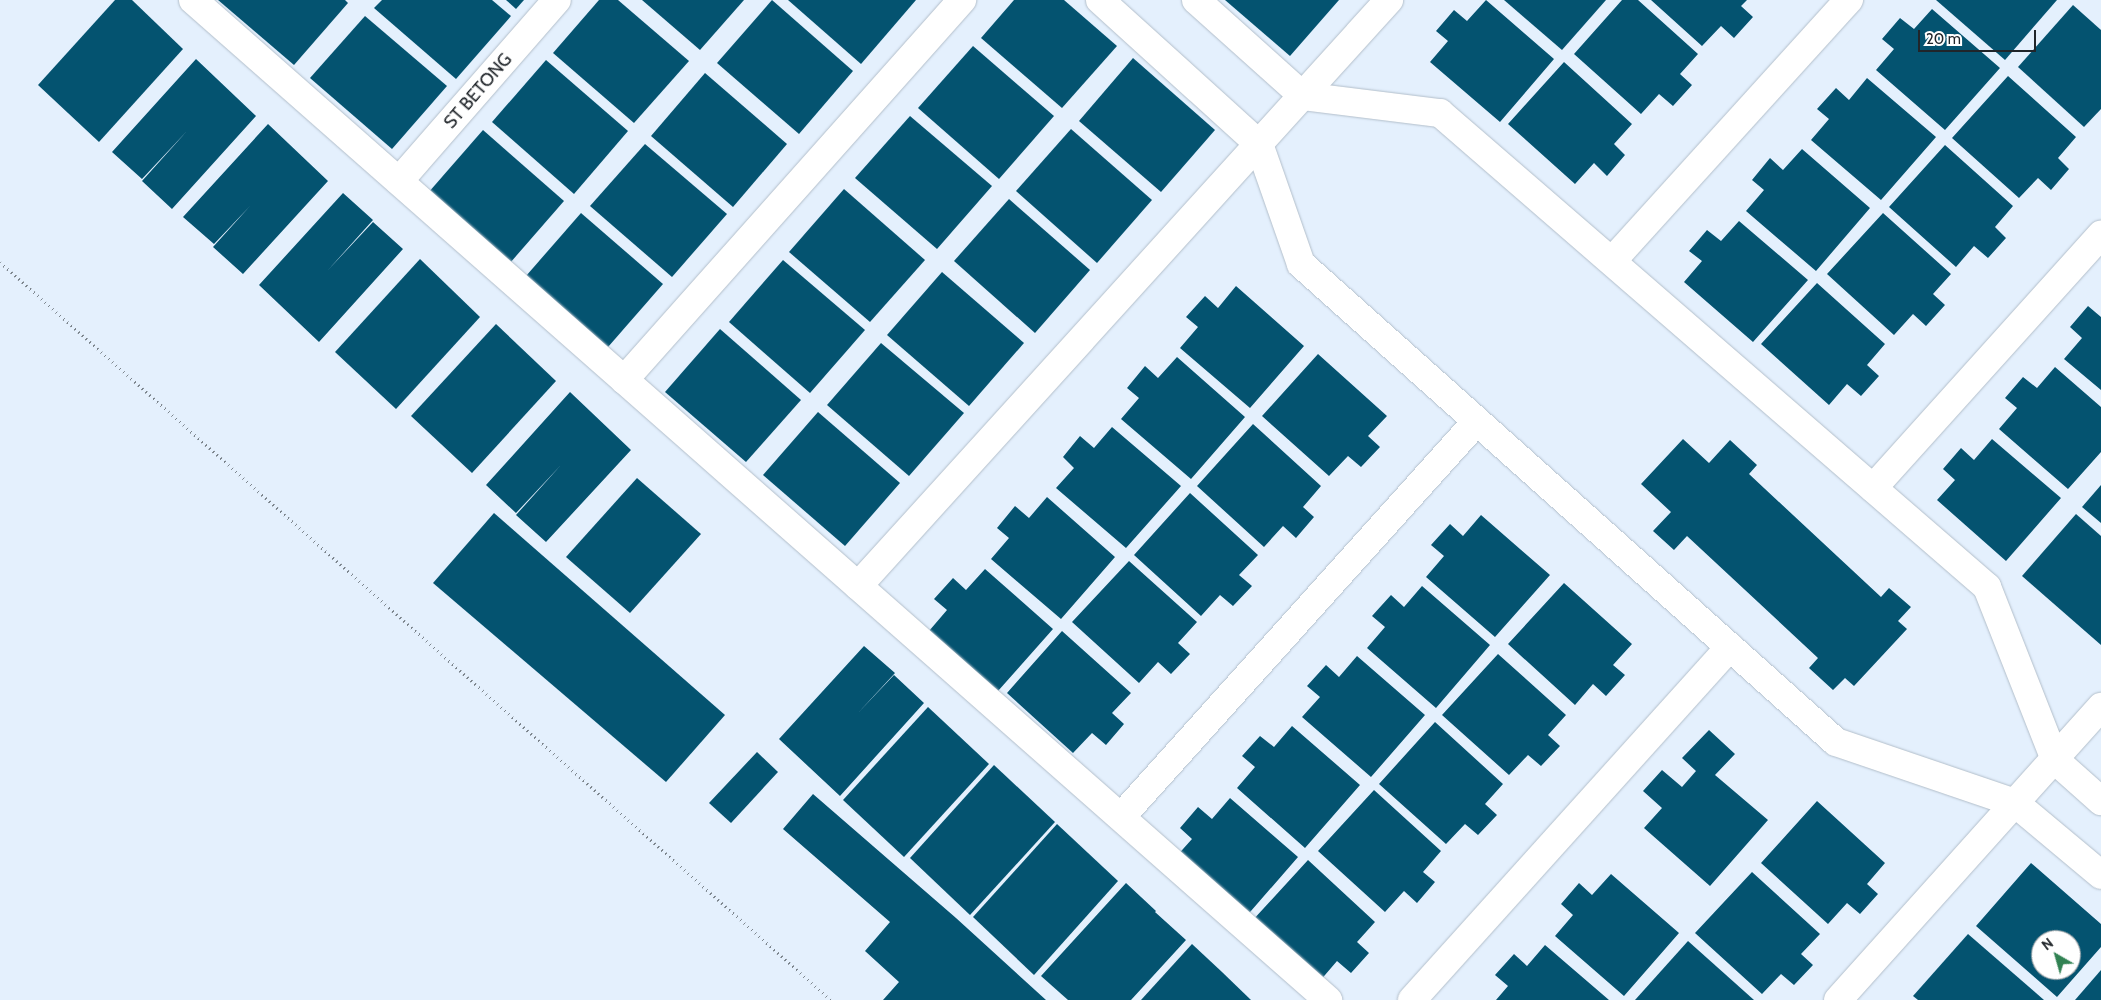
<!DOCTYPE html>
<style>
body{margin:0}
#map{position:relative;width:2101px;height:1000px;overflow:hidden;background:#e4f0fd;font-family:Cabin,sans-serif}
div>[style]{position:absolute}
.building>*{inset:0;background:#045370}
.path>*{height:3px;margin-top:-1.5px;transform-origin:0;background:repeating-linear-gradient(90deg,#7c858d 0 1px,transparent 0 5px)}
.roads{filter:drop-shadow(0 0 1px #b2beca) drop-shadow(0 0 1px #b2beca)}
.street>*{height:28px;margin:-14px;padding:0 14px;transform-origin:14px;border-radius:14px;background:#fff}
span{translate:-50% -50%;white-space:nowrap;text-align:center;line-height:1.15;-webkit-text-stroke:5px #fff;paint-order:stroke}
.street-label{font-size:18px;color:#20252a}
.north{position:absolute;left:2031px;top:930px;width:50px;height:50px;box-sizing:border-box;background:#fff;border:1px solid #a6a8aa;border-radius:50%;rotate:322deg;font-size:14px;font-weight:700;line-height:20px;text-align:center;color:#20252a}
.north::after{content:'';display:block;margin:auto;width:18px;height:22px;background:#318253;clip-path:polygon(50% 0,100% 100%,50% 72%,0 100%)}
.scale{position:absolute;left:1918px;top:30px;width:118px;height:22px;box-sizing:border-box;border:2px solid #20252a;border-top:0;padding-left:6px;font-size:15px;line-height:18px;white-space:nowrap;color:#20252a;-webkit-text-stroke:4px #fff;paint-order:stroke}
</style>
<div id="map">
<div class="building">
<i style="clip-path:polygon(115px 0,132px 0,183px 49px,99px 142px,38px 85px)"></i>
<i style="clip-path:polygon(218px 0,345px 0,348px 3px,294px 65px)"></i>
<i style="clip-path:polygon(382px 0,492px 0,511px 16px,456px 79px,374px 8px)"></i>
<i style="clip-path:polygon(506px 0,524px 0,516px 9px)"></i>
<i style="clip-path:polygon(599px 0,618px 0,689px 61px,634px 123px,553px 53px)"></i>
<i style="clip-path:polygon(642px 0,744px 0,700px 50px)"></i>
<i style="clip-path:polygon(772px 0,853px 71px,799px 134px,717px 63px)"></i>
<i style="clip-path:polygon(788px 0,916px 0,861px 64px)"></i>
<i style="clip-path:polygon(1014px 0,1064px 0,1117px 46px,1062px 108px,981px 38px)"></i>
<i style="clip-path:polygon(1225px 0,1339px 0,1290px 56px)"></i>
<i style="clip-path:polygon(1486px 0,1554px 59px,1500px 122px,1430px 62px,1448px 41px,1436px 31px,1454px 10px,1467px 21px)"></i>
<i style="clip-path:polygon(1504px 0,1606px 0,1562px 50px)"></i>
<i style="clip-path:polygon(1622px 0,1638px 0,1698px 54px,1680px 74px,1692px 85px,1673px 106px,1659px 94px,1641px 114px,1574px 54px)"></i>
<i style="clip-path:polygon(1651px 0,1747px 0,1741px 6px,1753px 17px,1734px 38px,1721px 26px,1702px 46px)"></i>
<i style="clip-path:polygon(1936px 0,2057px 0,2005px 60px)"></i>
<i style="clip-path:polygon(2073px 5px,2101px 30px,2101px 109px,2084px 127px,2018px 67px)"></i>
<i style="clip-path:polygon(1932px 9px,2000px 68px,1945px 130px,1876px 70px,1894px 49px,1882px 39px,1900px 18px,1914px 29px)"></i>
<i style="clip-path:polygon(365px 16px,447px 86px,392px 149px,310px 78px)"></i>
<i style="clip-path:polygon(973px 46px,1054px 116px,999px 179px,918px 108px)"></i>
<i style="clip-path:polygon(1133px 58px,1215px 130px,1161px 192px,1079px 121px)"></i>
<i style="clip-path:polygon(196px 59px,256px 116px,172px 209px,142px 181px,187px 131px,142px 179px,112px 152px)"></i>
<i style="clip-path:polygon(546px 60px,628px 131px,574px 194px,492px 122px)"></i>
<i style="clip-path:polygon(1564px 62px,1632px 124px,1614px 144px,1625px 155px,1607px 176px,1594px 163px,1575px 184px,1508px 124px)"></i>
<i style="clip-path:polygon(705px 73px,787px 144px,733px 207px,651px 136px)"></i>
<i style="clip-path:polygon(2008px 76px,2076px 137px,2058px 158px,2069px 169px,2051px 190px,2038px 178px,2019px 198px,1952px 138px)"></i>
<i style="clip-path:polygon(1867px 78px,1936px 137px,1881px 200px,1811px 140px,1829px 119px,1817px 109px,1836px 88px,1849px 100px)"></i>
<i style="clip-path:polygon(910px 116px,992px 186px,937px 249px,855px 178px)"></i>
<i style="clip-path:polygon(268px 124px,328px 181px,243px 274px,213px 247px,250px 206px,214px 244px,183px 217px)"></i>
<i style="clip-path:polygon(1071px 129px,1152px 200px,1097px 263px,1016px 191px)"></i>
<i style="clip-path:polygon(483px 130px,564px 201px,510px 263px,428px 193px)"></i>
<i style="clip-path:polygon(645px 144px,727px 214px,672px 277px,590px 206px)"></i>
<i style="clip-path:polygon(1945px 145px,2013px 206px,1995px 227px,2006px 238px,1988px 258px,1974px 246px,1956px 267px,1889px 207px)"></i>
<i style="clip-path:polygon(1802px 149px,1870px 208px,1816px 271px,1746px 211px,1764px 190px,1752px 180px,1770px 158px,1783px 170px)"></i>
<i style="clip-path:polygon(844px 189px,925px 260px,870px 322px,789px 252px)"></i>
<i style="clip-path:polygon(343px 193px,373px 220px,328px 270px,373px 222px,403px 249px,319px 342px,259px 285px)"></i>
<i style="clip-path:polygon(1009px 199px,1090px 270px,1035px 333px,954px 261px)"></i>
<i style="clip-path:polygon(581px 213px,663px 284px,608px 347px,526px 276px)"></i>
<i style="clip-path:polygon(1883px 213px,1951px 274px,1933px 294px,1945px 305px,1926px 326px,1913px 314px,1894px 335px,1827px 274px)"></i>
<i style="clip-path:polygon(1739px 221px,1808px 280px,1753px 342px,1684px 282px,1702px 261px,1689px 251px,1707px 230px,1721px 241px)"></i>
<i style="clip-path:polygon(420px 259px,480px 317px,396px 409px,335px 352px)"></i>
<i style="clip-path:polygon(783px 260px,865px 330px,810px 393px,729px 322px)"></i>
<i style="clip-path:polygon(942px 272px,1024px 343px,969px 406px,887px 335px)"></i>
<i style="clip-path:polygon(1817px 283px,1885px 344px,1867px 365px,1879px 376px,1861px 396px,1847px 384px,1829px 405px,1761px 344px)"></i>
<i style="clip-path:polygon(1236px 286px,1304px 346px,1250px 408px,1180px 348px,1198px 327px,1186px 317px,1205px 296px,1218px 308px)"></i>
<i style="clip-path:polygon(2088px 306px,2101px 317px,2101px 390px,2064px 359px,2082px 338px,2070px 327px)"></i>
<i style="clip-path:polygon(496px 324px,556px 381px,472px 473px,411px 416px)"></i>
<i style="clip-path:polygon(720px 329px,801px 400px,746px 462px,665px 392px)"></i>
<i style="clip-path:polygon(881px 343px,964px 413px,909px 476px,827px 405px)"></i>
<i style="clip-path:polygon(1318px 354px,1387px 416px,1368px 436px,1380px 447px,1361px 467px,1348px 456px,1329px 476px,1262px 416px)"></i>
<i style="clip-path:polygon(1177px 357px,1245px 417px,1191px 479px,1121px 419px,1139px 398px,1127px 388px,1145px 366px,1158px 378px)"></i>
<i style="clip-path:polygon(2055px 367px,2101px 407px,2101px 452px,2068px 489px,1999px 429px,2017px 408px,2005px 398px,2023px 377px,2037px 388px)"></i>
<i style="clip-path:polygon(570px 392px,631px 450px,546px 542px,516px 515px,561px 465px,516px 513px,486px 485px)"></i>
<i style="clip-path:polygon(818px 412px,900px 483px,845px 546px,763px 475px)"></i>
<i style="clip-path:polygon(1253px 424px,1321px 486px,1303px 507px,1314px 517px,1296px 538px,1283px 526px,1264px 547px,1197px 486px)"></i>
<i style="clip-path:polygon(1112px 427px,1181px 486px,1126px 548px,1056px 488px,1074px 468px,1063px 457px,1080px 436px,1094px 448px)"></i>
<i style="clip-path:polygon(1683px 439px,1709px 463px,1730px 440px,1757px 465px,1749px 474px,1881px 597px,1889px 588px,1911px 607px,1898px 621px,1907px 629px,1854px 686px,1845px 678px,1833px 690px,1809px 668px,1818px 658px,1687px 536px,1674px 550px,1653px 531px,1671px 512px,1641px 484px)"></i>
<i style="clip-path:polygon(1992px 439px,2061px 498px,2006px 561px,1937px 500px,1955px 480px,1943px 469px,1961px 448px,1974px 460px)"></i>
<i style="clip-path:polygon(637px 478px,701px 534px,630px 613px,566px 557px)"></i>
<i style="clip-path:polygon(2101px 485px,2101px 523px,2082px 507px)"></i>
<i style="clip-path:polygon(1190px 493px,1258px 555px,1239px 575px,1252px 586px,1233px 606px,1220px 595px,1201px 616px,1134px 555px)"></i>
<i style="clip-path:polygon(1047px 497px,1115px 557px,1061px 619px,991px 559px,1009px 538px,997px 528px,1015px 506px,1029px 518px)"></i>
<i style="clip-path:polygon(494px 513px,725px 715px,666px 782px,433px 583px)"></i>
<i style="clip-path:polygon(2076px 514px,2101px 536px,2101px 645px,2022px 576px)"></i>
<i style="clip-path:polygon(1481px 515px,1550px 575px,1495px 637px,1426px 577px,1444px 556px,1431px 545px,1450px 524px,1463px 536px)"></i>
<i style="clip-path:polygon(1129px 561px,1197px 622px,1178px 643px,1190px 654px,1171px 674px,1158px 662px,1139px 683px,1072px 622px)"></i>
<i style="clip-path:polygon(985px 569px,1053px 629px,998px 691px,929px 631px,947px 610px,934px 599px,953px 578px,966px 590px)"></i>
<i style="clip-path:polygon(1564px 583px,1632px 644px,1613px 665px,1625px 675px,1606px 696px,1593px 684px,1575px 705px,1508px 644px)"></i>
<i style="clip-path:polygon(1422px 586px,1490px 645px,1436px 708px,1367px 648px,1385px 627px,1372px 616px,1391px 595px,1404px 607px)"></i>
<i style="clip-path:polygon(1062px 631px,1131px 693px,1112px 713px,1124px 724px,1106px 745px,1092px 733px,1073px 753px,1007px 693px)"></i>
<i style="clip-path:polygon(864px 646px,895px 673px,857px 714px,894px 675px,924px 703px,840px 796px,779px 739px)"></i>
<i style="clip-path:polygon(1498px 654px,1566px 715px,1548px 735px,1560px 746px,1541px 766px,1528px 755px,1509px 775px,1442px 715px)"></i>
<i style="clip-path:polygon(1357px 656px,1425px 715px,1371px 777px,1302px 717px,1320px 697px,1307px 686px,1326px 665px,1339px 677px)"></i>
<i style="clip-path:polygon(928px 707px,989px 764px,904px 857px,843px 800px)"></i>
<i style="clip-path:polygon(1435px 722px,1503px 784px,1485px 804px,1497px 815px,1478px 835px,1465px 824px,1446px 844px,1379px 784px)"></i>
<i style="clip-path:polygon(1292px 726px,1360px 785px,1305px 848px,1237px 788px,1255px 767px,1242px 756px,1260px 736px,1274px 747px)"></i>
<i style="clip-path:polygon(1709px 730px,1735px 754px,1715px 775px,1768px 820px,1710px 886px,1644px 828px,1662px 808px,1643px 791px,1662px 770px,1682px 787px,1696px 771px,1682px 758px)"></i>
<i style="clip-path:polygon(757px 752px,778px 772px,731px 823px,709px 803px)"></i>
<i style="clip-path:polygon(994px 765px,1055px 822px,970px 915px,910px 858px)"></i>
<i style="clip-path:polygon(1374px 790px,1441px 851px,1423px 872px,1435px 882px,1417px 903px,1404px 891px,1385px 912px,1318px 851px)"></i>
<i style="clip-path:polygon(813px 794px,956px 918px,1046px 1000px,883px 1000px,899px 982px,865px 951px,890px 922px,783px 829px)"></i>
<i style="clip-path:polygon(1230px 798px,1298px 857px,1244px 919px,1174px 859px,1192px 839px,1180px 828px,1198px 807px,1212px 819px)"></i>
<i style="clip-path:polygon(1817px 801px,1885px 863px,1867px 884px,1878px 894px,1860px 914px,1847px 903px,1828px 924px,1761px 863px)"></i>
<i style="clip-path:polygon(1057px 824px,1118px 881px,1034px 975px,973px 917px)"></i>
<i style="clip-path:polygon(1308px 860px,1375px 922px,1357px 942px,1369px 953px,1351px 973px,1337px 961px,1319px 982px,1252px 921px)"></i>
<i style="clip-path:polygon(evenodd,2031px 863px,2101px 924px,2101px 947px,2057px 997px,1976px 926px,2031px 863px,2041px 940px,2071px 940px,2071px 970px,2041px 970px,2041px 940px)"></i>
<i style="clip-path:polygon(1752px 872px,1820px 934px,1801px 954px,1813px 965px,1794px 985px,1781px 974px,1762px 994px,1695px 933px)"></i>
<i style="clip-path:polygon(1611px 874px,1679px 933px,1624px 996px,1555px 936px,1573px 915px,1561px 904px,1579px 883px,1592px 895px)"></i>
<i style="clip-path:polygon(1126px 883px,1156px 911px,1110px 961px,1155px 912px,1186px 940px,1131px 1000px,1068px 1000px,1041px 976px)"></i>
<i style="clip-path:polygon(1968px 934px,2044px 1000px,1918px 1000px,1913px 996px)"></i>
<i style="clip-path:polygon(1688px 941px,1754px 1000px,1635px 1000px)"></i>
<i style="clip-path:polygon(1192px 944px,1222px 972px,1251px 1000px,1141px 1000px)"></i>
<i style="clip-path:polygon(1545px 945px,1609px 1000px,1496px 1000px,1508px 986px,1495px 975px,1514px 954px,1527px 966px)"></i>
<i style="clip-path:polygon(2101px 970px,2101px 1000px,2075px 1000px)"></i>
</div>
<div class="path">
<i style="left:0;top:262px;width:1111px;rotate:41.61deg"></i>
</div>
<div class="roads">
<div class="street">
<i style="left:193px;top:0;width:1513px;rotate:41.38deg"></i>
<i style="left:1100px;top:0;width:215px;rotate:42.2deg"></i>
<i style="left:1259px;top:144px;width:127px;rotate:70.7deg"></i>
<i style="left:1301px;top:264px;width:717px;rotate:41.78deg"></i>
<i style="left:1836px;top:742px;width:189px;rotate:18.8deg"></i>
<i style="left:2015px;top:803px;width:112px;rotate:39.9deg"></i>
<i style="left:1196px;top:0;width:144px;rotate:41.9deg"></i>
<i style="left:1303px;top:96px;width:138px;rotate:7.1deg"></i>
<i style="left:1440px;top:113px;width:724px;rotate:40.91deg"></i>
<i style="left:1987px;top:587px;width:186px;rotate:68.5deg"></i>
<i style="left:2055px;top:760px;width:62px;rotate:41.7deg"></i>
<i style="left:399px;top:181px;width:240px;rotate:-48.9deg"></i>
<i style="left:1612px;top:261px;width:353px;rotate:-47.8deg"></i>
<i style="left:624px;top:380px;width:509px;rotate:-48.35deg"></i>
<i style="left:1873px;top:488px;width:341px;rotate:-48deg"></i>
<i style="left:858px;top:586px;width:791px;rotate:-47.82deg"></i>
<i style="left:1121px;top:817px;width:532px;rotate:-48.04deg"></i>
<i style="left:1412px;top:1000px;width:475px;rotate:-48deg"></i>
<i style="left:1838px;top:1000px;width:394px;rotate:-48.1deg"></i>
</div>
</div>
<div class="street-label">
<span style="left:478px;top:91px;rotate:-49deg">ST BETONG</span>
</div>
<div class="north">N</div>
<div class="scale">20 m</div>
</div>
